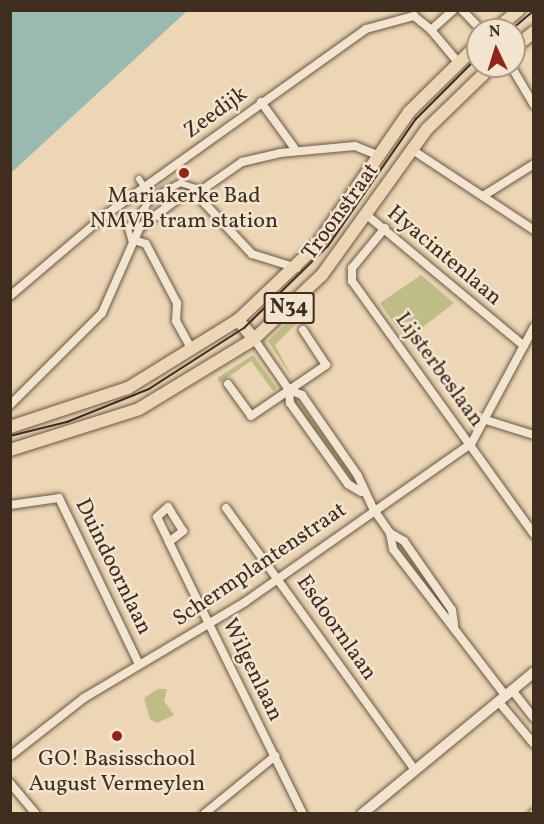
<!DOCTYPE html>
<style>
body{margin:0}
#map{position:relative;width:544px;height:824px;overflow:hidden;background:#ecd6b5;font-family:Vollkorn,serif}
div>[style]{position:absolute}
.green>*{inset:0;background:#bfbc88}
.water>*{inset:0;background:#99b9b1}
.roads{filter:drop-shadow(0 0 2px #6a5844) drop-shadow(0 0 2px #6a5844)}
.pedestrian>*{height:6px;margin:-3px;padding:0 3px;transform-origin:3px;border-radius:3px;background:#f3e4cf}
.minor>*{height:8px;margin:-4px;padding:0 4px;transform-origin:4px;border-radius:4px;background:#f3e4cf}
.secondary>*{height:10px;margin:-5px;padding:0 5px;transform-origin:5px;border-radius:5px;background:#f3e4cf}
.primary>*{height:12px;margin:-6px;padding:0 6px;transform-origin:6px;border-radius:6px;background:#ecd6b5}
.tram>*{height:1.5px;margin:-0.75px;padding:0 0.75px;transform-origin:0.75px;border-radius:0.75px;background:#3f2e1f}
.dots>*{width:16px;height:16px;translate:-50% -50%;box-sizing:border-box;border:3px solid #f3e4cf;border-radius:50%}
span{translate:-50% -50%;white-space:nowrap;text-align:center;line-height:1.15;-webkit-text-stroke:5px #f3e4cf;paint-order:stroke}
.shield-label span{padding:2px 4px;background:#f3e4cf;border:2px solid;border-radius:4px;-webkit-text-stroke-width:0}
.shield-label{font-size:21px;color:#3f2e1f;font-weight:700}
.street-label{font-size:22px;color:#3f2e1f}
.poi-label{font-size:22px;color:#3f2e1f}
.frame{position:absolute;inset:0;border:12px solid #3f2e1f;pointer-events:none}
.north{position:absolute;left:466px;top:18px;width:60px;height:60px;box-sizing:border-box;background:#f3e4cf;border:2px solid #ab9b89;border-radius:50%;rotate:356deg;font-size:16px;font-weight:700;line-height:24px;text-align:center;color:#3f2e1f}
.north::after{content:'';display:block;margin:auto;width:21px;height:27px;background:#8f2418;clip-path:polygon(50% 0,100% 100%,50% 72%,0 100%)}
</style>
<div id="map">
<div class="green">
<i style="clip-path:polygon(421px 275px,454px 303px,406px 340px,380px 303px)"></i>
<i style="clip-path:polygon(297px 313px,302px 318px,275px 345px,292px 377px,268px 341px)"></i>
<i style="clip-path:polygon(253px 355px,277px 388px,273px 391px,251px 361px,220px 383px,217px 378px)"></i>
<i style="clip-path:polygon(292px 393px,354px 476px,356px 485px,295px 404px)"></i>
<i style="clip-path:polygon(394px 539px,400px 542px,451px 619px,395px 547px)"></i>
<i style="clip-path:polygon(158px 689px,167px 689px,164px 701px,174px 715px,157px 723px,150px 719px,144px 698px)"></i>
</div>
<div class="water">
<i style="clip-path:polygon(11px 10px,187px 10px,187px 11px,11px 173px)"></i>
</div>
<div class="roads">
<div class="pedestrian">
<i style="left:139px;top:179px;width:23px;rotate:56deg"></i>
<i style="left:132px;top:243px;width:16px;rotate:-105deg"></i>
<i style="left:128px;top:228px;width:38px;rotate:-51deg"></i>
<i style="left:152px;top:198px;width:32px;rotate:-28deg"></i>
<i style="left:180px;top:183px;width:20px;rotate:18deg"></i>
</div>
<div class="minor">
<i style="left:462px;top:10px;width:28px;rotate:46deg"></i>
<i style="left:431px;top:30px;width:40px;rotate:50deg"></i>
<i style="left:511px;top:66px;width:45px;rotate:59.5deg"></i>
<i style="left:261px;top:102px;width:58px;rotate:54.1deg"></i>
<i style="left:411px;top:149px;width:147px;rotate:33.4deg"></i>
<i style="left:196px;top:194px;width:56px;rotate:-34.8deg"></i>
<i style="left:242px;top:162px;width:39px;rotate:-13deg"></i>
<i style="left:280px;top:153px;width:75px;rotate:-5.3deg"></i>
<i style="left:355px;top:146px;width:27px;rotate:22deg"></i>
<i style="left:196px;top:194px;width:82px;rotate:47deg"></i>
<i style="left:252px;top:254px;width:47px;rotate:17.3deg"></i>
<i style="left:483px;top:196px;width:60px;rotate:-32.1deg"></i>
<i style="left:368px;top:216px;width:203px;rotate:39.8deg"></i>
<i style="left:385px;top:228px;width:52px;rotate:129.5deg"></i>
<i style="left:352px;top:268px;width:13px;rotate:90deg"></i>
<i style="left:352px;top:281px;width:312px;rotate:54.3deg"></i>
<i style="left:137px;top:241px;width:9px;rotate:18deg"></i>
<i style="left:146px;top:244px;width:67px;rotate:62.3deg"></i>
<i style="left:177px;top:303px;width:18px;rotate:93deg"></i>
<i style="left:176px;top:321px;width:33px;rotate:61deg"></i>
<i style="left:10px;top:296px;width:123px;rotate:-40.4deg"></i>
<i style="left:104px;top:216px;width:322px;rotate:-35.5deg"></i>
<i style="left:366px;top:29px;width:50px;rotate:-15.2deg"></i>
<i style="left:414px;top:16px;width:22px;rotate:39deg"></i>
<i style="left:431px;top:30px;width:30px;rotate:-42deg"></i>
<i style="left:254px;top:339px;width:62px;rotate:55.5deg"></i>
<i style="left:289px;top:390px;width:13px;rotate:86deg"></i>
<i style="left:290px;top:403px;width:100px;rotate:54.4deg"></i>
<i style="left:348px;top:484px;width:15px;rotate:32deg"></i>
<i style="left:228px;top:384px;width:39px;rotate:54deg"></i>
<i style="left:251px;top:416px;width:91px;rotate:-34.2deg"></i>
<i style="left:326px;top:365px;width:42px;rotate:-123.3deg"></i>
<i style="left:289px;top:390px;width:14px;rotate:21deg"></i>
<i style="left:302px;top:395px;width:98px;rotate:55.3deg"></i>
<i style="left:358px;top:476px;width:38px;rotate:65deg"></i>
<i style="left:374px;top:510px;width:28px;rotate:55deg"></i>
<i style="left:390px;top:533px;width:16px;rotate:30deg"></i>
<i style="left:404px;top:541px;width:84px;rotate:55.2deg"></i>
<i style="left:452px;top:610px;width:15px;rotate:82deg"></i>
<i style="left:10px;top:405px;width:130px;rotate:-45deg"></i>
<i style="left:102px;top:313px;width:94px;rotate:-66.2deg"></i>
<i style="left:140px;top:227px;width:54px;rotate:-36.7deg"></i>
<i style="left:183px;top:195px;width:13px;rotate:-4deg"></i>
<i style="left:486px;top:420px;width:50px;rotate:17.4deg"></i>
<i style="left:10px;top:505px;width:49px;rotate:-8.1deg"></i>
<i style="left:59px;top:498px;width:184px;rotate:64.3deg"></i>
<i style="left:226px;top:508px;width:323px;rotate:54.2deg"></i>
<i style="left:390px;top:533px;width:16px;rotate:79deg"></i>
<i style="left:393px;top:549px;width:184px;rotate:52.5deg"></i>
<i style="left:169px;top:542px;width:18px;rotate:-38deg"></i>
<i style="left:183px;top:531px;width:28px;rotate:-122deg"></i>
<i style="left:168px;top:507px;width:15px;rotate:138deg"></i>
<i style="left:157px;top:517px;width:28px;rotate:64deg"></i>
<i style="left:169px;top:542px;width:91px;rotate:64deg"></i>
<i style="left:209px;top:624px;width:212px;rotate:63.7deg"></i>
<i style="left:512px;top:690px;width:36px;rotate:52deg"></i>
<i style="left:498px;top:701px;width:56px;rotate:50.1deg"></i>
<i style="left:10px;top:756px;width:94px;rotate:-38.1deg"></i>
<i style="left:84px;top:698px;width:187px;rotate:-30.8deg"></i>
<i style="left:245px;top:602px;width:276px;rotate:-35deg"></i>
<i style="left:471px;top:444px;width:133px;rotate:-61.7deg"></i>
<i style="left:10px;top:783px;width:40px;rotate:50deg"></i>
<i style="left:204px;top:814px;width:92px;rotate:-39.2deg"></i>
<i style="left:533px;top:814px;width:1px;rotate:-45deg"></i>
</div>
<div class="secondary">
<i style="left:362px;top:814px;width:223px;rotate:-39.5deg"></i>
</div>
<div class="primary">
<i style="left:495px;top:30px;width:31px;rotate:-40deg"></i>
<i style="left:514px;top:48px;width:26px;rotate:-39deg"></i>
<i style="left:238px;top:320px;width:25px;rotate:50deg"></i>
<i style="left:10px;top:427px;width:124px;rotate:-18.3deg"></i>
<i style="left:128px;top:388px;width:129px;rotate:-31.7deg"></i>
<i style="left:238px;top:320px;width:108px;rotate:-43.5deg"></i>
<i style="left:316px;top:246px;width:163px;rotate:-55.2deg"></i>
<i style="left:409px;top:112px;width:97px;rotate:-44.6deg"></i>
<i style="left:10px;top:450px;width:135px;rotate:-17.6deg"></i>
<i style="left:139px;top:409px;width:135px;rotate:-31.3deg"></i>
<i style="left:254px;top:339px;width:93px;rotate:-43.3deg"></i>
<i style="left:322px;top:275px;width:180px;rotate:-54.3deg"></i>
<i style="left:427px;top:129px;width:91px;rotate:-44.1deg"></i>
</div>
</div>
<div class="tram">
<i style="left:511px;top:30px;width:30px;rotate:-40deg"></i>
<i style="left:10px;top:436px;width:59px;rotate:-13.8deg"></i>
<i style="left:67px;top:422px;width:88px;rotate:-21.9deg"></i>
<i style="left:149px;top:389px;width:113px;rotate:-32.7deg"></i>
<i style="left:244px;top:328px;width:117px;rotate:-44.3deg"></i>
<i style="left:328px;top:246px;width:155px;rotate:-55.3deg"></i>
<i style="left:416px;top:119px;width:88px;rotate:-45deg"></i>
</div>
<div class="dots">
<i style="left:184px;top:173px;background:#8f2418"></i>
<i style="left:117px;top:736px;background:#8f2418"></i>
</div>
<div class="shield-label">
<span style="left:289px;top:308px">N34</span>
</div>
<div class="street-label">
<span style="left:216px;top:113px;rotate:-36deg">Zeedijk</span>
<span style="left:341px;top:212px;rotate:-54deg">Troonstraat</span>
<span style="left:444px;top:256px;rotate:40deg">Hyacintenlaan</span>
<span style="left:439px;top:370px;rotate:54deg">Lijsterbeslaan</span>
<span style="left:260px;top:565px;rotate:-34deg">Schermplantenstraat</span>
<span style="left:113px;top:567px;rotate:64deg">Duindoornlaan</span>
<span style="left:336px;top:628px;rotate:55deg">Esdoornlaan</span>
<span style="left:252px;top:670px;rotate:64deg">Wilgenlaan</span>
</div>
<div class="poi-label">
<span style="left:184px;top:209px">Mariakerke Bad<br>NMVB tram station</span>
<span style="left:117px;top:772px">GO! Basisschool<br>August Vermeylen</span>
</div>
<div class="frame"></div>
<div class="north">N</div>
</div>
